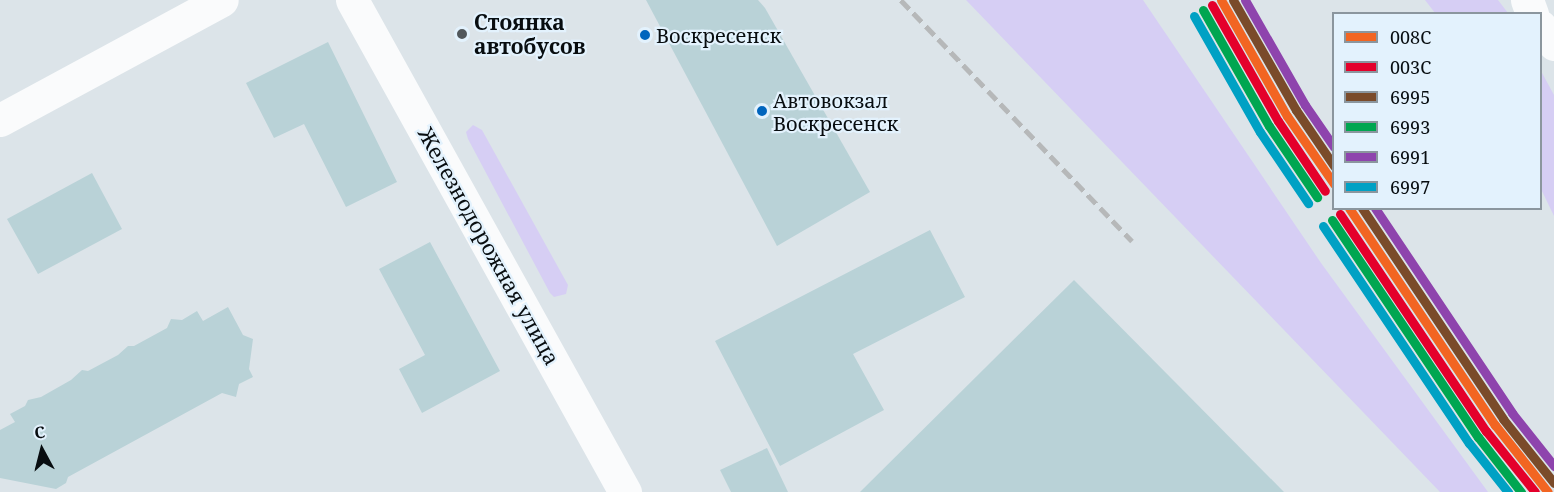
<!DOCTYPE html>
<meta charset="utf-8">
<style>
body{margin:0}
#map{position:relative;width:1554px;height:492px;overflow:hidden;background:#dce4e9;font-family:"Noto Serif",serif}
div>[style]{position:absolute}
.green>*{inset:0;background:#d6cef4}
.building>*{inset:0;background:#b9d2d7}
.minor>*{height:33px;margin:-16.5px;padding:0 16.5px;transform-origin:16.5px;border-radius:16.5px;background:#fafbfc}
.major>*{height:33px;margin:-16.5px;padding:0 16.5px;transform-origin:16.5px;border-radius:16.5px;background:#fafbfc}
.rail>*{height:4.5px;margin-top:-2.25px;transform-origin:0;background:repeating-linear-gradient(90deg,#b6b8b9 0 12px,transparent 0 18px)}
.rail-1>*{height:9px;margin:-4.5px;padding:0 4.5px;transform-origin:4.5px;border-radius:4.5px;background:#f26522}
.rail-2>*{height:9px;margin:-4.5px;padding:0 4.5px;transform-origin:4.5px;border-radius:4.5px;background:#e4002b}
.rail-3>*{height:9px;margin:-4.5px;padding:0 4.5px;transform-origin:4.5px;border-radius:4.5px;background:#7a4b2a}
.rail-4>*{height:9px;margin:-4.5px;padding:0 4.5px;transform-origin:4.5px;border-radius:4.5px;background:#00a651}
.rail-5>*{height:9px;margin:-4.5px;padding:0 4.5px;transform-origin:4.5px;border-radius:4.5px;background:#8e44ad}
.rail-6>*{height:9px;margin:-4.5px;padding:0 4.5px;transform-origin:4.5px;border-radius:4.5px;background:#00a1c4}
.dots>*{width:16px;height:16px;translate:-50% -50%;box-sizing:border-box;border:3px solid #e3f2fd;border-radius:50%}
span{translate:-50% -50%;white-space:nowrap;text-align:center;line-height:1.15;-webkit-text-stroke:4.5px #e3f2fd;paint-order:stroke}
.bus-label{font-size:20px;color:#080d10}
.left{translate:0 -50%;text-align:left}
.poi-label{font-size:21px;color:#080d10;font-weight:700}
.street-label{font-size:21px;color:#080d10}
.legend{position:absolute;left:1332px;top:12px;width:210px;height:198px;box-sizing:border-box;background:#e3f2fd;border:2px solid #8b969e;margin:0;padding:8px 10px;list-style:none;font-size:18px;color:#080d10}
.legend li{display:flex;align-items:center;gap:12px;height:30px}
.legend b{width:30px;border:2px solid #8b969e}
.north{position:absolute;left:12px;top:420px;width:60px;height:60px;-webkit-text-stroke:4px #e3f2fd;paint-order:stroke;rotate:353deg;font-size:16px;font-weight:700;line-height:24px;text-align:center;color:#080d10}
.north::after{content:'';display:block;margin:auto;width:21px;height:27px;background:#080d10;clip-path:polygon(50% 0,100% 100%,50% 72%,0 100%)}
</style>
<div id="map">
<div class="green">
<i style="clip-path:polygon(966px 0,1143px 0,1321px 263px,1488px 492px,1440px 492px)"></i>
<i style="clip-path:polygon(1425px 0,1498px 0,1508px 13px,1435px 13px)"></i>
<i style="clip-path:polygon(1541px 71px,1554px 95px,1554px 216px,1541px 189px)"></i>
<i style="clip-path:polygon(473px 125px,482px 130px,568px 285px,566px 294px,554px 297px,550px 293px,468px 139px,466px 132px)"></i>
</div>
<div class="building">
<i style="clip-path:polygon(646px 0,758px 0,765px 8px,870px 192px,777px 246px)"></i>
<i style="clip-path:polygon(328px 42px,397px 182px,346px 207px,304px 124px,274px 138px,246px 83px)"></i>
<i style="clip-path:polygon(92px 173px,122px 229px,38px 274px,7px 219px)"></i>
<i style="clip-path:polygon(930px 230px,965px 297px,853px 354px,884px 410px,780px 466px,715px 341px)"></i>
<i style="clip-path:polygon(430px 242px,500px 371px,422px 413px,399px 369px,425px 355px,379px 269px)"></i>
<i style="clip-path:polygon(1074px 280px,1284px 492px,860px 492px,988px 365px)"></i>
<i style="clip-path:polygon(228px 307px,243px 335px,253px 339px,249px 369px,253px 377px,239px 384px,236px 397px,222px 393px,68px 477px,66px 483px,56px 489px,0 478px,0 430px,15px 422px,10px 414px,25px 406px,28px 400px,41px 397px,71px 380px,82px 370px,88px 371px,118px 355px,128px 346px,134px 346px,167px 328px,171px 319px,182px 320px,197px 311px,203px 321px)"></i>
<i style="clip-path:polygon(767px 448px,788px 492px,731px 492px,720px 470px)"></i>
</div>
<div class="minor">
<i style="left:352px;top:0;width:563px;rotate:60.98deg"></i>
<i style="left:1527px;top:0;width:15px;rotate:70deg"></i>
<i style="left:1540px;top:26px;width:23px;rotate:52deg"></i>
</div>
<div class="major">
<i style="left:0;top:120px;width:252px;rotate:-28.4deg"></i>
</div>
<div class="rail">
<i style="left:901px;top:0;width:334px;rotate:46.2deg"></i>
</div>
<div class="rail-1">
<i style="left:1221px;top:0;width:133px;rotate:60.4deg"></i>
<i style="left:1287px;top:116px;width:83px;rotate:55.3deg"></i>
<i style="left:1349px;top:208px;width:262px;rotate:56.1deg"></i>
<i style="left:1495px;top:425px;width:85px;rotate:51.7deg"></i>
</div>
<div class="rail-2">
<i style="left:1212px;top:5px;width:133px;rotate:60.4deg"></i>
<i style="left:1278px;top:121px;width:84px;rotate:56.1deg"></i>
<i style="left:1340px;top:214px;width:262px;rotate:56.1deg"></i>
<i style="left:1486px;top:431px;width:78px;rotate:51.2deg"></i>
</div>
<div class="rail-3">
<i style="left:1233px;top:0;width:127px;rotate:60.2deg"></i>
<i style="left:1296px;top:110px;width:68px;rotate:55.8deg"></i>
<i style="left:1362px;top:208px;width:254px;rotate:56.2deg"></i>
<i style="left:1503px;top:419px;width:82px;rotate:51.4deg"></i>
</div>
<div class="rail-4">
<i style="left:1203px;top:10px;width:133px;rotate:60.4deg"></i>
<i style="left:1269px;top:126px;width:86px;rotate:55.9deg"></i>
<i style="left:1332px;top:220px;width:262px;rotate:56.1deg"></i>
<i style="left:1478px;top:437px;width:70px;rotate:52deg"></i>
</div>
<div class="rail-5">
<i style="left:1245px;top:0;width:121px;rotate:60.3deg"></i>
<i style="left:1305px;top:105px;width:51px;rotate:55.4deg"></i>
<i style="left:1375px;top:208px;width:247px;rotate:56.2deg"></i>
<i style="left:1512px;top:413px;width:68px;rotate:51.6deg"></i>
</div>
<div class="rail-6">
<i style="left:1194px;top:16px;width:133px;rotate:60.4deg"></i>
<i style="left:1260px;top:132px;width:86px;rotate:55.9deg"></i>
<i style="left:1323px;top:226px;width:262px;rotate:56.1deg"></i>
<i style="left:1469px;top:443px;width:63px;rotate:51.5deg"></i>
</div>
<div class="dots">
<i style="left:462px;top:34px;background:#52585c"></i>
<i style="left:645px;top:35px;background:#0065bd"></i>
<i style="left:762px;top:111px;background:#0065bd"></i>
</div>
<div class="bus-label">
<span class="left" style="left:656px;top:35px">Воскресенск</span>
<span class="left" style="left:773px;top:112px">Автовокзал<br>Воскресенск</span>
</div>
<div class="poi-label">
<span class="left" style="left:474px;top:34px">Стоянка<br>автобусов</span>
</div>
<div class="street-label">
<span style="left:489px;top:246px;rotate:61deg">Железнодорожная улица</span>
</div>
<ul class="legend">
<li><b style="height:8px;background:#f26522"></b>008С</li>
<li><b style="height:8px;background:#e4002b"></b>003С</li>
<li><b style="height:8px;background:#7a4b2a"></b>6995</li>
<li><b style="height:8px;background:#00a651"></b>6993</li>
<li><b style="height:8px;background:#8e44ad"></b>6991</li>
<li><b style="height:8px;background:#00a1c4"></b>6997</li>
</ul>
<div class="north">С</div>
</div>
